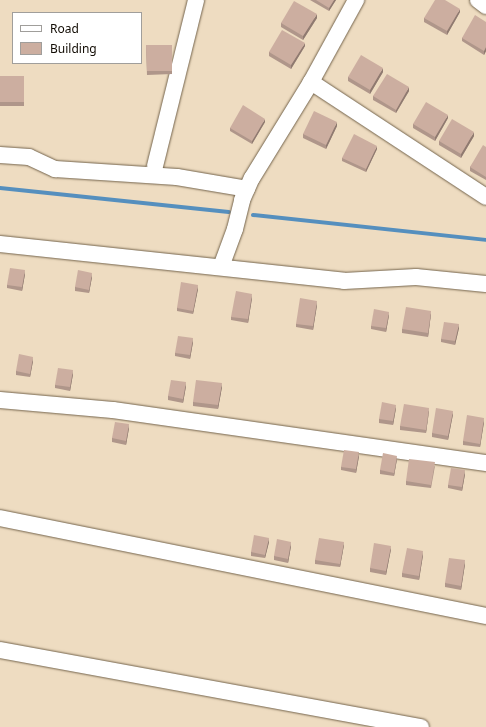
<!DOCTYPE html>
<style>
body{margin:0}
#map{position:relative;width:486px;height:727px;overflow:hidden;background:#eedcc1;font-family:"Noto Sans",sans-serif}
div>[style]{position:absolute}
.stream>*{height:4px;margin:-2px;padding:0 2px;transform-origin:2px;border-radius:2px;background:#558fbe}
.roads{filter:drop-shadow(0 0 1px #74644c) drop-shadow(0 0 1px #74644c)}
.minor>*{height:16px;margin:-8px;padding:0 8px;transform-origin:8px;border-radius:8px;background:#fff}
.wall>*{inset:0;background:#af968a}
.shaded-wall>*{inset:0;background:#8f7a70}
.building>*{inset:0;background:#ccaea0}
span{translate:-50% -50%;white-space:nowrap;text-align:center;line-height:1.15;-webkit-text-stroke:4px #fff;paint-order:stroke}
.legend{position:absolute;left:12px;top:12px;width:130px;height:52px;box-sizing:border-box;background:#fff;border:1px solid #a09e9b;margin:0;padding:5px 7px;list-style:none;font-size:12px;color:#120c04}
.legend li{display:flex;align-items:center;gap:8px;height:20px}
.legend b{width:20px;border:1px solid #a09e9b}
</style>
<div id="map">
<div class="stream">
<i style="left:0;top:188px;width:230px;rotate:6deg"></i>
<i style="left:253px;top:215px;width:234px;rotate:6.1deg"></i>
</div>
<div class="roads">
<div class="minor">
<i style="left:478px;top:0;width:10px;rotate:37deg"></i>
<i style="left:311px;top:82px;width:209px;rotate:33.3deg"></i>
<i style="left:0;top:155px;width:29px;rotate:4deg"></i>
<i style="left:29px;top:157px;width:29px;rotate:25deg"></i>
<i style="left:55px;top:169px;width:122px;rotate:3.8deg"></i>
<i style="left:177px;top:177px;width:71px;rotate:9.7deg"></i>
<i style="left:155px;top:166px;width:171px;rotate:-76.1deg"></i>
<i style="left:0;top:244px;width:346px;rotate:6.1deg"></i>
<i style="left:344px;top:281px;width:72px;rotate:-3.2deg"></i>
<i style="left:416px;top:277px;width:70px;rotate:5.7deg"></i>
<i style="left:221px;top:267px;width:40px;rotate:-69.8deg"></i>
<i style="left:235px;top:229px;width:30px;rotate:-76deg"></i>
<i style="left:242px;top:200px;width:24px;rotate:-66deg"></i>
<i style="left:252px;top:178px;width:113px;rotate:-58.4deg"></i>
<i style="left:311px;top:82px;width:94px;rotate:-61.2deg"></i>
<i style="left:0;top:400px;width:113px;rotate:5.1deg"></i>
<i style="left:113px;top:410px;width:377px;rotate:8.1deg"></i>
<i style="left:0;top:518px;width:496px;rotate:11.4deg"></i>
<i style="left:0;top:650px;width:428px;rotate:10.4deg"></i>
</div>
</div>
<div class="wall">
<i style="clip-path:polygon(310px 0,336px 0,329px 11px)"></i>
<i style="clip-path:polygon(460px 12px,447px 35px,424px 22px,424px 18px)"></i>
<i style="clip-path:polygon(317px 18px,303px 40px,281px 27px,281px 23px)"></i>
<i style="clip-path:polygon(486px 22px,486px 51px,484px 55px,462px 41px,462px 38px)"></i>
<i style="clip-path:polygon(146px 45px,172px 45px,172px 74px,147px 75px)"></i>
<i style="clip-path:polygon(305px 46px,291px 69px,269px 56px,269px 52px)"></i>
<i style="clip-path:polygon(383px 72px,370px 94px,348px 81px,348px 77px)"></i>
<i style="clip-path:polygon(0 76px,24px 76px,24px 106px,0 106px)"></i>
<i style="clip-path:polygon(409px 91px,396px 113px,373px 100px,373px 96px)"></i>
<i style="clip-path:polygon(448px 118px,435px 141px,413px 128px,413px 124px)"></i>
<i style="clip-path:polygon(265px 122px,252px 144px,230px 131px,230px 128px)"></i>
<i style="clip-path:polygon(337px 126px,326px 149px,303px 138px,303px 134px)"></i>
<i style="clip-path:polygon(474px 136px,461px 158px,439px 145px,439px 141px)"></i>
<i style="clip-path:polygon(486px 147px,486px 180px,470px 171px,470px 167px)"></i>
<i style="clip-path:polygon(377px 149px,366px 172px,342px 161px,342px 158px)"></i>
<i style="clip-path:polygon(25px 274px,22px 291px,7px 288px,7px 285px)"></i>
<i style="clip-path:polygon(92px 277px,89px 293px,75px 291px,75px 287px)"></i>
<i style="clip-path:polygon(198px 289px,193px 314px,177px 311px,177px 308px)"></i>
<i style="clip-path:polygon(252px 298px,248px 323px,231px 320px,231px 317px)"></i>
<i style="clip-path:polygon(317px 305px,313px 330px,296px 327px,296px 324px)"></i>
<i style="clip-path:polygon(431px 314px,428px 337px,402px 333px,402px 329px)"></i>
<i style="clip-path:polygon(389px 315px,386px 332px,371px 329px,371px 326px)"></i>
<i style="clip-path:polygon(459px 328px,455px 345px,441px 342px,441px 339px)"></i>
<i style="clip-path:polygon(193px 342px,190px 359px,175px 356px,175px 353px)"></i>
<i style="clip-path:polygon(33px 361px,30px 377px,16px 375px,16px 371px)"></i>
<i style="clip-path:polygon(73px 374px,70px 391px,55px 388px,55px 385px)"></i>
<i style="clip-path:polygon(186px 386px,183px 403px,168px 400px,168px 396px)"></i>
<i style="clip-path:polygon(222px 387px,218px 409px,193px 406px,193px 402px)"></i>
<i style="clip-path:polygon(396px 408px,393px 425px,379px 423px,379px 419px)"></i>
<i style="clip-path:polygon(429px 411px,426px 433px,400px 430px,400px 426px)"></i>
<i style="clip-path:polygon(453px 414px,448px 440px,432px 437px,432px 433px)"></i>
<i style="clip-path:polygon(484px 422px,480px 447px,463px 445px,463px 441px)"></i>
<i style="clip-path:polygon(129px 428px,126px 445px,112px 442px,112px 438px)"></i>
<i style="clip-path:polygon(359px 456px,356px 473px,341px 470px,341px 467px)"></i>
<i style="clip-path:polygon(397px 459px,394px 476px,380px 474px,380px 470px)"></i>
<i style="clip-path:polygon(435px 466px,431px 488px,406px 485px,406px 481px)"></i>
<i style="clip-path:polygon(465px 474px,462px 491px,448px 488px,448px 485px)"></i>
<i style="clip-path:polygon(269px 542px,265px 558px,251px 556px,251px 552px)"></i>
<i style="clip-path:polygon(344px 545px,340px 567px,315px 564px,315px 560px)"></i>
<i style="clip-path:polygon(291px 546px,288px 563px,274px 560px,274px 556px)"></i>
<i style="clip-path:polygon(391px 549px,386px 575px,370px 572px,370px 568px)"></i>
<i style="clip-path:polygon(423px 555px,419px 580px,402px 577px,402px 573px)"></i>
<i style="clip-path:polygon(465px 564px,461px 590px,445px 587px,445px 583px)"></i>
</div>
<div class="shaded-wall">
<i style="clip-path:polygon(334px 0,336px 0,329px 11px,329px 8px)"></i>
<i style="clip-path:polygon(460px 9px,460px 12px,447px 35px,447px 31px)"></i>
<i style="clip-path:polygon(317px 14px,317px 18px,303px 40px,303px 36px)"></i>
<i style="clip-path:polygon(305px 43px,305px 46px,291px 69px,291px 65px)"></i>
<i style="clip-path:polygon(486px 47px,486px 51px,484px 55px,484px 51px)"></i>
<i style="clip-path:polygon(383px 68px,383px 72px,370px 94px,370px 90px)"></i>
<i style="clip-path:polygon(409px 87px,409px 91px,396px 113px,396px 110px)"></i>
<i style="clip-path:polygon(448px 115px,448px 118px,435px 141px,435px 137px)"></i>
<i style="clip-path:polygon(265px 119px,265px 122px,252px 144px,252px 141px)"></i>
<i style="clip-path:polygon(337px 122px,337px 126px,326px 149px,326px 145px)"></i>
<i style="clip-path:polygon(474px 132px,474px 136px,461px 158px,461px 154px)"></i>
<i style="clip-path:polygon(377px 146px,377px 149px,366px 172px,366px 169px)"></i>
<i style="clip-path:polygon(25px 270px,25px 274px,22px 291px,22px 287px)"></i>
<i style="clip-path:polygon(92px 273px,92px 277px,89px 293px,89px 290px)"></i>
<i style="clip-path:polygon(198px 285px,198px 289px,193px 314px,193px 311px)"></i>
<i style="clip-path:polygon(252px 294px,252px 298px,248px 323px,248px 319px)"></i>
<i style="clip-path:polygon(317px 301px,317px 305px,313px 330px,313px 326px)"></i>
<i style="clip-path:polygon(431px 311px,431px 314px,428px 337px,428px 333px)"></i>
<i style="clip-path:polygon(389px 312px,389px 315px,386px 332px,386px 328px)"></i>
<i style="clip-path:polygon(459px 324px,459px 328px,455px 345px,455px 341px)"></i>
<i style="clip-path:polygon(193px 338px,193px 342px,190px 359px,190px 355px)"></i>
<i style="clip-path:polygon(33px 357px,33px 361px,30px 377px,30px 374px)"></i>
<i style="clip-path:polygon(73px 370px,73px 374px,70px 391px,70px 387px)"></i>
<i style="clip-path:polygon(186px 382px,186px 386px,183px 403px,183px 399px)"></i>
<i style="clip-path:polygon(222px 383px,222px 387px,218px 409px,218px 405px)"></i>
<i style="clip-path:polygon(396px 405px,396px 408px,393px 425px,393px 421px)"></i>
<i style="clip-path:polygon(429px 408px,429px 411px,426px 433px,426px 430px)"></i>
<i style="clip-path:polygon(453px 411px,453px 414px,448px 440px,448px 436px)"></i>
<i style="clip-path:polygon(484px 418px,484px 422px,480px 447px,480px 444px)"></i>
<i style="clip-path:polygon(129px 424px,129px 428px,126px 445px,126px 441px)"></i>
<i style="clip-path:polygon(359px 452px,359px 456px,356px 473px,356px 469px)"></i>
<i style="clip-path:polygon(397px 456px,397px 459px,394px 476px,394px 473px)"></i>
<i style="clip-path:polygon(465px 470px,465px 474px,462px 491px,462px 487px)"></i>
<i style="clip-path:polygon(269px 538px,269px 542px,265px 558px,265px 555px)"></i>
<i style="clip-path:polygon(291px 542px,291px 546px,288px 563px,288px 559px)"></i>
<i style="clip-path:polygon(344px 542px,344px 545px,340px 567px,340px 564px)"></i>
<i style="clip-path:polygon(391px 546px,391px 549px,386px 575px,386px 571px)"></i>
<i style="clip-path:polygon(423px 551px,423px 555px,419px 580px,419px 576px)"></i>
<i style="clip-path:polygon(465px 560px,465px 564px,461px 590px,461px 586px)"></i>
</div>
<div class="building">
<i style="clip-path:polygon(316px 0,334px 0,329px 8px)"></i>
<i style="clip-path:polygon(435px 0,445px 0,460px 9px,447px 31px,424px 18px)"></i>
<i style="clip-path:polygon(294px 1px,317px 14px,303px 36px,281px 23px)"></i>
<i style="clip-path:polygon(475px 15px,486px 22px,486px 47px,484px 51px,462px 38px)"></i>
<i style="clip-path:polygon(282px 30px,305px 43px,291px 65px,269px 52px)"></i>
<i style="clip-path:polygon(146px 45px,172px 45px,172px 71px,147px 71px)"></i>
<i style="clip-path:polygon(361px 55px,383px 68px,370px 90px,348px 77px)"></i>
<i style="clip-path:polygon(387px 74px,409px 87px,396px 110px,373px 96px)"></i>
<i style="clip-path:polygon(0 76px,24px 76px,24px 102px,0 102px)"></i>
<i style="clip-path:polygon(426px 102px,448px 115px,435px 137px,413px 124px)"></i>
<i style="clip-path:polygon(243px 105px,265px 119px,252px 141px,230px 128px)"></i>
<i style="clip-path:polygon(314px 111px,337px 122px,326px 145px,303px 134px)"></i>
<i style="clip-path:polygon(452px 119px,474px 132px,461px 154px,439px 141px)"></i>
<i style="clip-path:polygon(354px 134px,377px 146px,366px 169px,342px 158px)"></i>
<i style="clip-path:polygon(483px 145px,486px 147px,486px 177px,470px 167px)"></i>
<i style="clip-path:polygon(10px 268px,25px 270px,22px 287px,7px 285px)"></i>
<i style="clip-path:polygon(78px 270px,92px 273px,89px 290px,75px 287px)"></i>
<i style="clip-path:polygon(181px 282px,198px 285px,193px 311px,177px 308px)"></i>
<i style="clip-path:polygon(236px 291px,252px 294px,248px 319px,231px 317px)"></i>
<i style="clip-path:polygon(300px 298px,317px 301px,313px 326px,296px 324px)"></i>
<i style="clip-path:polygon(406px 307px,431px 311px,428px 333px,402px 329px)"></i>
<i style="clip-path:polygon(374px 309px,389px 312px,386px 328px,371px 326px)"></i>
<i style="clip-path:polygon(444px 322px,459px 324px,455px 341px,441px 339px)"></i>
<i style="clip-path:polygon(178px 336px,193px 338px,190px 355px,175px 353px)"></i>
<i style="clip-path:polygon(19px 354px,33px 357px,30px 374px,16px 371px)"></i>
<i style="clip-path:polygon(58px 368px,73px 370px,70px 387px,55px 385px)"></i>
<i style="clip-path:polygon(171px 380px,186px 382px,183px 399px,168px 396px)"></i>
<i style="clip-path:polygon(196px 380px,222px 383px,218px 405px,193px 402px)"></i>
<i style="clip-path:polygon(382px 402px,396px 405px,393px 421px,379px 419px)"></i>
<i style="clip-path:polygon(404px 404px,429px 408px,426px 430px,400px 426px)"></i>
<i style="clip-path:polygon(436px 408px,453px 411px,448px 436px,432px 433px)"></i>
<i style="clip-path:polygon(467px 415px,484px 418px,480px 444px,463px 441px)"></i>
<i style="clip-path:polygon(115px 422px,129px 424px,126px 441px,112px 438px)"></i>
<i style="clip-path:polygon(344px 450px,359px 452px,356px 469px,341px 467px)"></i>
<i style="clip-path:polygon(383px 453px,397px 456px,394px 473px,380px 470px)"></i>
<i style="clip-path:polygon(409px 459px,435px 462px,431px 485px,406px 481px)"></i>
<i style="clip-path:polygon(451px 468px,465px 470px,462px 487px,448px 485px)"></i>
<i style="clip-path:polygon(254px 535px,269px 538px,265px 555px,251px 552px)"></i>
<i style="clip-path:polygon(319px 538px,344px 542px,340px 564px,315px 560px)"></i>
<i style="clip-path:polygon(277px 539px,291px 542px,288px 559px,274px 556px)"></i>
<i style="clip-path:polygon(374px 543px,391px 546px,386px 571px,370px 568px)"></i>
<i style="clip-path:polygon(407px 548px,423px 551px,419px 576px,402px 573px)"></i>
<i style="clip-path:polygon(449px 558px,465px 560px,461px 586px,445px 583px)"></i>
</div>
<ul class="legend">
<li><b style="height:5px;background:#fff"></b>Road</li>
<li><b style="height:11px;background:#ccaea0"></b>Building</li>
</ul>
</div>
